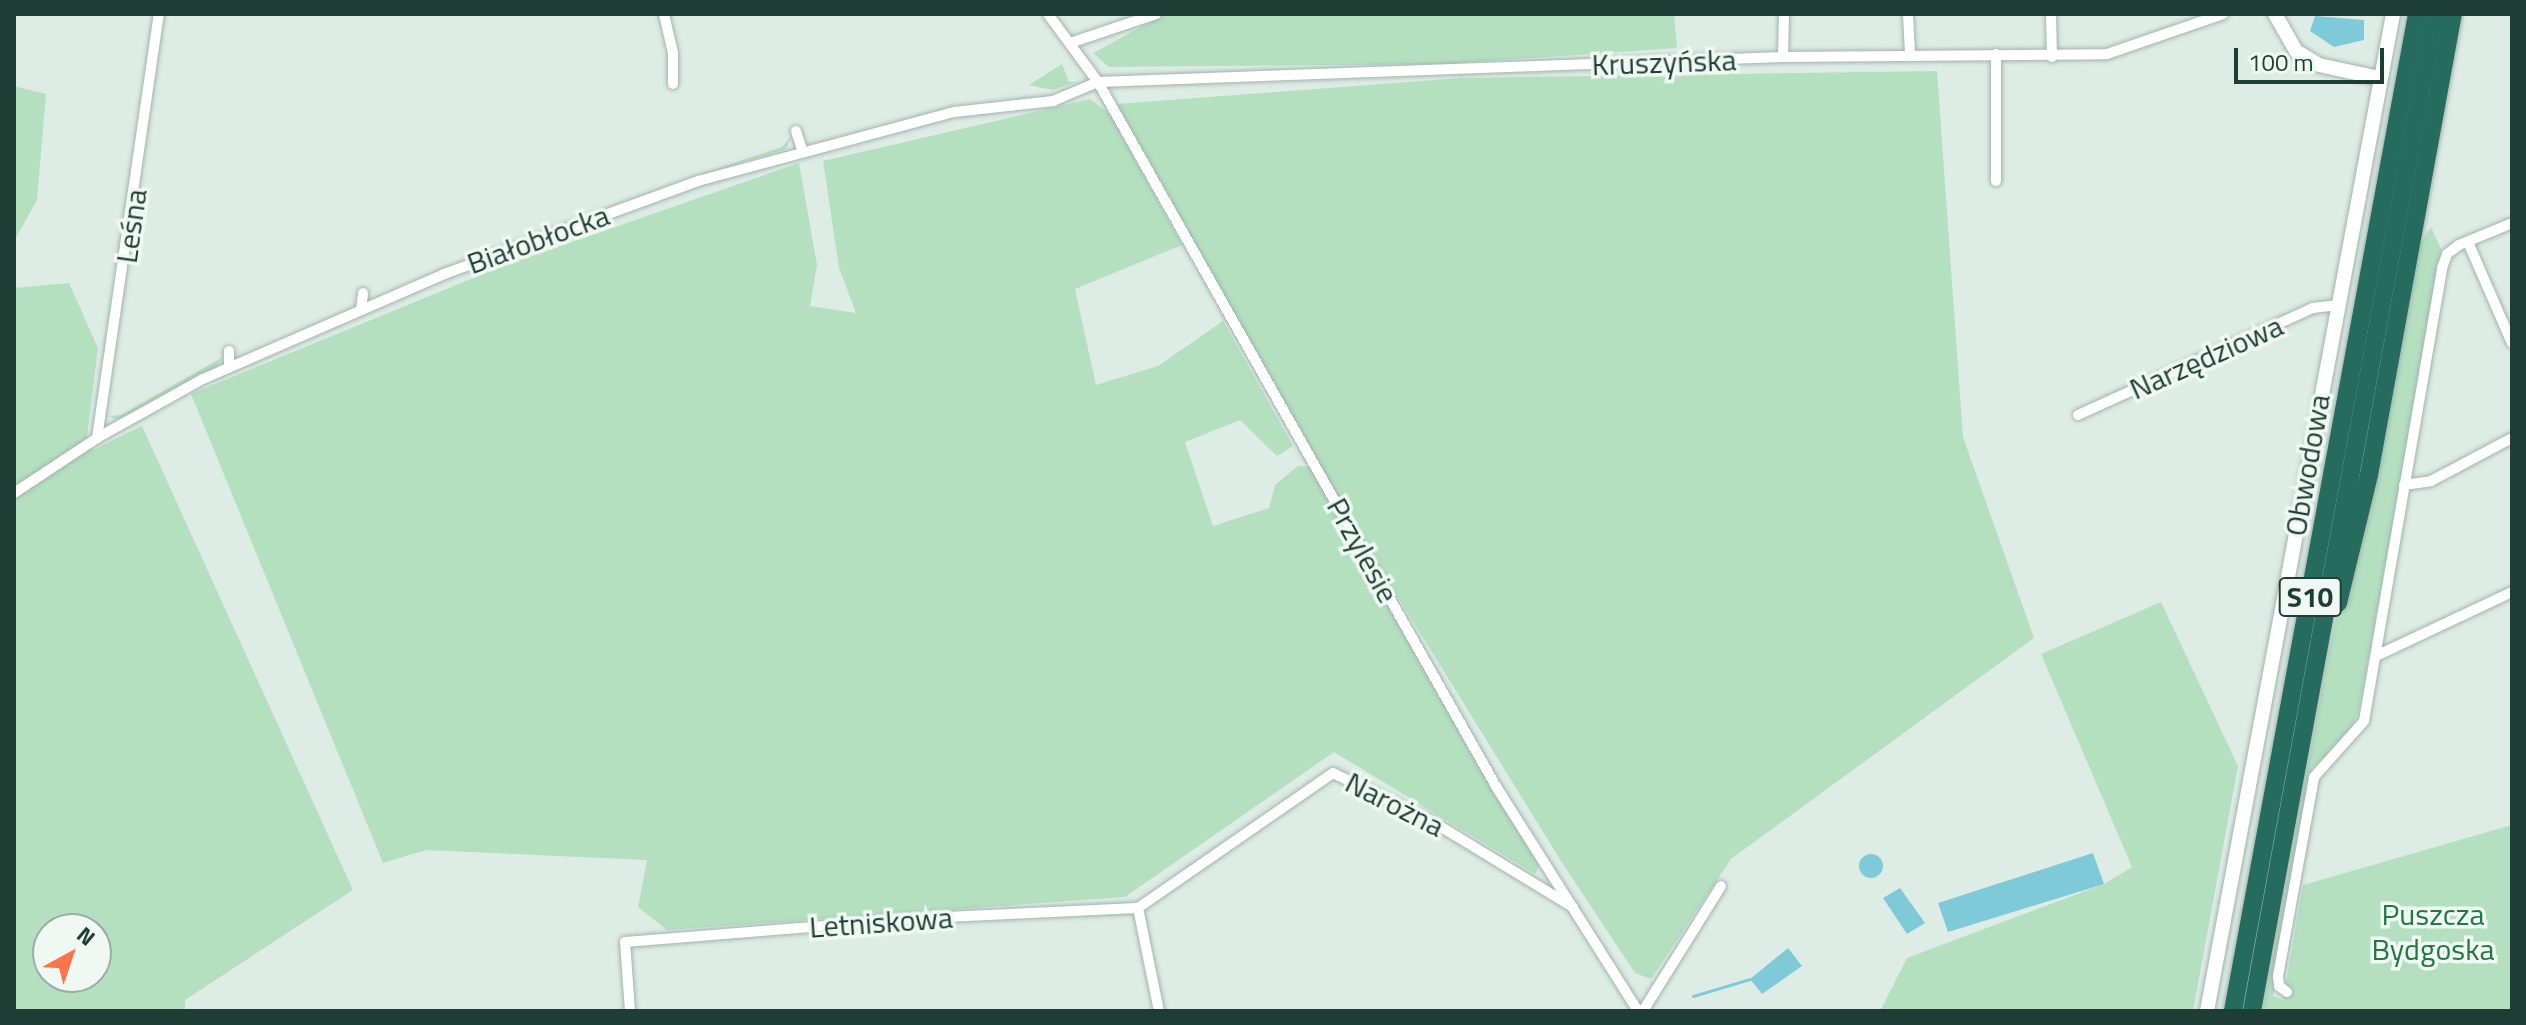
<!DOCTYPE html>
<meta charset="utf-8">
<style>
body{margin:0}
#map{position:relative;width:2526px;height:1025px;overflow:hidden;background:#deece6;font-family:"Titillium Web",sans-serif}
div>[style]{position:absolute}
.green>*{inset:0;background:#b4e0c0}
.water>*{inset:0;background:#7fcad8}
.round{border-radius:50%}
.stream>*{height:3px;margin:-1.5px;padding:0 1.5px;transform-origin:1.5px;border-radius:1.5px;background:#7fcad8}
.roads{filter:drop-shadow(0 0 2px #a1b4ad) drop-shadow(0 0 2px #a1b4ad)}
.street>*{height:10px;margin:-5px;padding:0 5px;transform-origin:5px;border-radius:5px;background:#fff}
.secondary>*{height:14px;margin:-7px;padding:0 7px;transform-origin:7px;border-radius:7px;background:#fff}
.highway>*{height:18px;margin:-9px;padding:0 9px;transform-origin:9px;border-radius:9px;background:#266c5e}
span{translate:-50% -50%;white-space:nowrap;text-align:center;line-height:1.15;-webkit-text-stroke:7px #eff8f3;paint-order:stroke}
.shield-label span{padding:2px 6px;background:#eff8f3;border:2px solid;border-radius:6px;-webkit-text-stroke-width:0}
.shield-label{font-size:28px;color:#1e3d35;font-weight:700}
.street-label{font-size:30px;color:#1e3d35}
.park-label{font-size:30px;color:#247844}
.frame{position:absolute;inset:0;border:16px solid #1e3d35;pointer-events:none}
.north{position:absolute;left:32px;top:913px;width:80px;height:80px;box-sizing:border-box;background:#eff8f3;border:2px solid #9bada7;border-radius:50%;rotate:40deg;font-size:22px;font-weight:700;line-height:32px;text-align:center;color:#1e3d35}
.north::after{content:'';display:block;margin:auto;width:28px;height:36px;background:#ff7549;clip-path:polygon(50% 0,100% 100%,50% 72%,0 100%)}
.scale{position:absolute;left:2234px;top:48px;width:150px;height:36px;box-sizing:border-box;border:4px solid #1e3d35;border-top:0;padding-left:10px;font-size:24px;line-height:28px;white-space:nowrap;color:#1e3d35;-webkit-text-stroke:6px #eff8f3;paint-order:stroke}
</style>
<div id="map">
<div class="green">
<i style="clip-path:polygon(1165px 14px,1674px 14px,1677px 48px,1458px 63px,1462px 78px,1937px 71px,1963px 437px,2034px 638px,1731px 859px,1651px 979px,1635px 973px,1561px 861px,1345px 511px,1339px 514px,1539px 866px,1535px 874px,1334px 752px,1125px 897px,667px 930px,638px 907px,647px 860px,426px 850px,383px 863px,191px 394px,500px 267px,799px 163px,817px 265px,810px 306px,856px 313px,839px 268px,823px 161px,1090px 99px,1110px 114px,1182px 245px,1075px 289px,1096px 385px,1158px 366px,1223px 321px,1293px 446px,1277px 456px,1240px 420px,1185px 442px,1213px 526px,1269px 508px,1275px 485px,1298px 466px,1310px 467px,1344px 509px,1117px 104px,1461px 78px,1456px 64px,1109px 67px,1093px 53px)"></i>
<i style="clip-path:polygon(1062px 64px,1069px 82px,1076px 82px,1053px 90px,1029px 85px)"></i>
<i style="clip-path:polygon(14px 86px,46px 94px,37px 200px,14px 241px)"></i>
<i style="clip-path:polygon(792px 135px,786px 149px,699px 175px,782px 147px)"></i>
<i style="clip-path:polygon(2431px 227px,2442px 251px,2359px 710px,2349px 734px,2312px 768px,2273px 996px,2283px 1000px,2303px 885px,2512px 825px,2512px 1011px,2263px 1011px,2329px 651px,2419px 245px)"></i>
<i style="clip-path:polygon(evenodd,69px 283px,98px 348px,87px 436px,93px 450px,142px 426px,353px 890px,185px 1000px,185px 1011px,14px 1011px,14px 288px,69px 283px,48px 929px,96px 929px,96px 977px,48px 977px,48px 929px)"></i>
<i style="clip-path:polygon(223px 357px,217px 367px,121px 418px,115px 419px,109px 416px,121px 415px)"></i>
<i style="clip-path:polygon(2161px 602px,2238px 766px,2193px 1011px,1880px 1011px,1907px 958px,2104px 884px,2132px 867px,2041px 654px)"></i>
</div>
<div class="water">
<i style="clip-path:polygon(2315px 16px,2364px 20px,2364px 40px,2334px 47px,2310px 31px)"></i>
<i style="clip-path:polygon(2093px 853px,2104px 884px,1948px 932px,1938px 903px)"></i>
<i class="round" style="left:1859px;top:854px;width:24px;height:24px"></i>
<i style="clip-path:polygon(1900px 888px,1925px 923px,1907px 934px,1883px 898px)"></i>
<i style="clip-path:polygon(1788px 948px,1802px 966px,1762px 994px,1750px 979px)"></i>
</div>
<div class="stream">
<i style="left:1693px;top:996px;width:59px;rotate:-16.6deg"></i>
</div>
<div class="roads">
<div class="street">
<i style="left:664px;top:14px;width:39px;rotate:77deg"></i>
<i style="left:673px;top:52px;width:32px;rotate:90deg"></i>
<i style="left:1048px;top:14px;width:84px;rotate:53.7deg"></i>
<i style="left:1098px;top:82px;width:811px;rotate:60.53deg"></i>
<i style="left:1497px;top:788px;width:264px;rotate:57.7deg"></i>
<i style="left:1908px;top:14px;width:40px;rotate:87.1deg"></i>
<i style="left:2051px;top:14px;width:43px;rotate:88.7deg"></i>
<i style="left:1070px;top:43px;width:91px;rotate:-18.6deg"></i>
<i style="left:1783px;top:57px;width:43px;rotate:-88.7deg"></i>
<i style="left:796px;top:131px;width:19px;rotate:72deg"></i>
<i style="left:1996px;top:181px;width:127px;rotate:-90deg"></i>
<i style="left:2468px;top:242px;width:110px;rotate:66.5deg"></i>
<i style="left:361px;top:310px;width:17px;rotate:-83deg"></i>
<i style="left:229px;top:366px;width:15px;rotate:-90deg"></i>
<i style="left:2078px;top:415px;width:258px;rotate:-24.5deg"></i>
<i style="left:2313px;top:308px;width:23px;rotate:-7deg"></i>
<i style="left:97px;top:438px;width:429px;rotate:-81.7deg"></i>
<i style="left:2404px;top:485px;width:27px;rotate:-8deg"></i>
<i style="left:2431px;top:481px;width:92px;rotate:-28deg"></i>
<i style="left:14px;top:493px;width:100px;rotate:-33.5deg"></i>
<i style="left:97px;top:438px;width:121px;rotate:-29.1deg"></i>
<i style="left:203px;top:379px;width:263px;rotate:-23.5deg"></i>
<i style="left:444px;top:274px;width:270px;rotate:-20.1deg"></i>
<i style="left:698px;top:181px;width:265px;rotate:-15.1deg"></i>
<i style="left:954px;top:112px;width:100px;rotate:-6.3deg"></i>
<i style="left:1053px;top:101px;width:49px;rotate:-22.9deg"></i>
<i style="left:1098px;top:82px;width:685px;rotate:-2.09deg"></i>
<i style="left:1783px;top:57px;width:324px;rotate:-0.5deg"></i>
<i style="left:2107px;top:54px;width:123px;rotate:-19deg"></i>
<i style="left:2376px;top:656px;width:150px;rotate:-25.2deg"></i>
<i style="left:1138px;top:908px;width:237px;rotate:-34.7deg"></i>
<i style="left:1333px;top:773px;width:111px;rotate:26.1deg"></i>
<i style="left:1433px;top:822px;width:164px;rotate:31.3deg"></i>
<i style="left:1138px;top:908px;width:105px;rotate:78.5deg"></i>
<i style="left:2287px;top:992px;width:10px;rotate:-143deg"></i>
<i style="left:2279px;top:986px;width:10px;rotate:-96deg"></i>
<i style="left:2278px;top:976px;width:202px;rotate:-79.7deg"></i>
<i style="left:2314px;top:777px;width:75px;rotate:-48.2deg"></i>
<i style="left:2364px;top:721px;width:460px;rotate:-80.2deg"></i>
<i style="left:2442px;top:268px;width:15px;rotate:-70deg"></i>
<i style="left:2447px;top:254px;width:15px;rotate:-37deg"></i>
<i style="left:2459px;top:245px;width:57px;rotate:-22.5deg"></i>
<i style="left:630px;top:1011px;width:69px;rotate:-94.1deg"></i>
<i style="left:625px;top:942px;width:301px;rotate:-4.6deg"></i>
<i style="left:925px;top:918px;width:213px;rotate:-2.7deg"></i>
<i style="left:1643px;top:1011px;width:147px;rotate:-58deg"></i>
</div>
<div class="secondary">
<i style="left:2275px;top:14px;width:43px;rotate:60.4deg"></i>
<i style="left:2296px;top:51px;width:27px;rotate:31deg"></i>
<i style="left:2319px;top:65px;width:61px;rotate:12.2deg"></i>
<i style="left:2207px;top:1011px;width:1014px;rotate:-79.43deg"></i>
</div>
<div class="highway">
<i style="left:2338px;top:603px;width:132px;rotate:-76.4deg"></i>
<i style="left:2369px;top:475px;width:469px;rotate:-79.7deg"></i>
<i style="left:2233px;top:1011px;width:1014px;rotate:-79.54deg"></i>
<i style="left:2252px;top:1011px;width:1014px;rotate:-79.6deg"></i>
</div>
</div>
<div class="shield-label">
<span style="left:2310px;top:597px">S10</span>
</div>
<div class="street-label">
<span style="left:1664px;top:62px;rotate:-2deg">Kruszyńska</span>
<span style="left:131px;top:226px;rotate:-82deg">Leśna</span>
<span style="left:538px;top:239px;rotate:-20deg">Białobłocka</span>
<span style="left:2206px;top:357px;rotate:-24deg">Narzędziowa</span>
<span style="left:2307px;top:465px;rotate:-80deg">Obwodowa</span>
<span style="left:1363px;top:550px;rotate:61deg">Przylesie</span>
<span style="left:1395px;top:804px;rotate:27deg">Narożna</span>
<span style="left:881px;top:922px;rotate:-4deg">Letniskowa</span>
</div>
<div class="park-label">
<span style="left:2433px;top:931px">Puszcza<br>Bydgoska</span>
</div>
<div class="frame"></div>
<div class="north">N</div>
<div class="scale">100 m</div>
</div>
